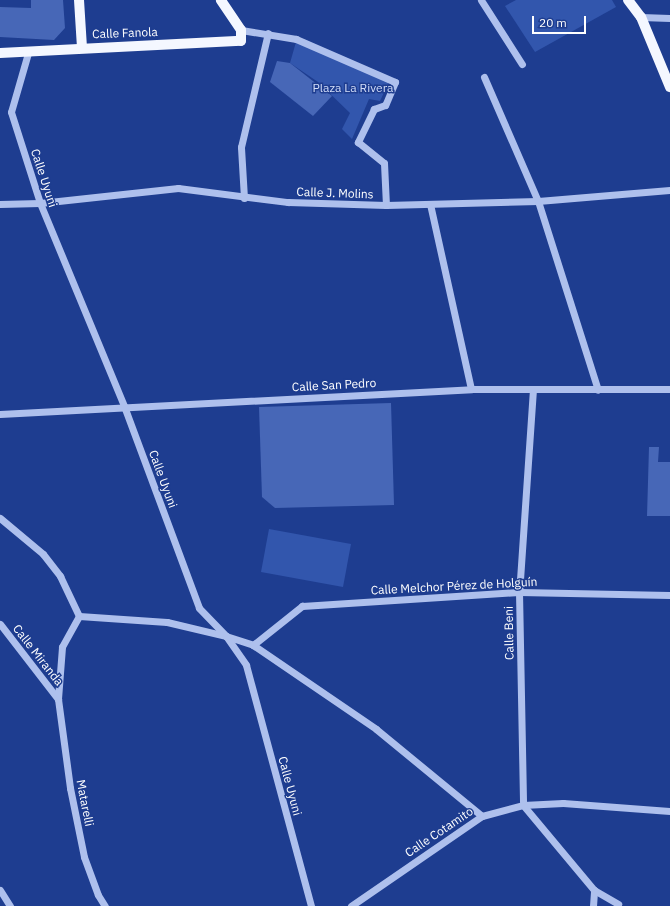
<!DOCTYPE html>
<meta charset="utf-8">
<style>
body{margin:0}
#map{position:relative;width:670px;height:906px;overflow:hidden;background:#1e3d90;font-family:"IBM Plex Sans",sans-serif}
div>[style]{position:absolute}
.green>*{inset:0;background:#3256ad}
.building>*{inset:0;background:#4767b7}
.minor>*{height:7px;margin:-3.5px;padding:0 3.5px;transform-origin:3.5px;border-radius:3.5px;background:#aec0ed}
.major>*{height:10px;margin:-5px;padding:0 5px;transform-origin:5px;border-radius:5px;background:#f4f7ff}
span{translate:-50% -50%;white-space:nowrap;text-align:center;line-height:1.15;-webkit-text-stroke:3px #1e3d90;paint-order:stroke}
.street-label{font-size:12px;color:#fff}
.park-label{font-size:12px;color:#d3def9}
.scale{position:absolute;left:532px;top:16px;width:54px;height:18px;box-sizing:border-box;border:2px solid #fff;border-top:0;padding-left:5px;font-size:12px;line-height:14px;white-space:nowrap;color:#fff;-webkit-text-stroke:3px #1e3d90;paint-order:stroke}
</style>
<div id="map">
<div class="green">
<i style="clip-path:polygon(516px 0,612px 0,616px 7px,535px 52px,505px 6px)"></i>
<i style="clip-path:polygon(296px 42px,389px 82px,380px 101px,369px 99px,352px 139px,342px 129px,350px 113px,318px 82px,290px 63px)"></i>
<i style="clip-path:polygon(269px 529px,351px 544px,343px 587px,261px 572px)"></i>
</div>
<div class="building">
<i style="clip-path:polygon(31px 0,63px 0,65px 28px,54px 40px,0 37px,0 7px,31px 8px)"></i>
<i style="clip-path:polygon(277px 61px,290px 63px,332px 96px,313px 116px,270px 82px)"></i>
<i style="clip-path:polygon(391px 403px,394px 505px,275px 508px,262px 497px,259px 407px)"></i>
<i style="clip-path:polygon(649px 447px,659px 447px,658px 462px,670px 462px,670px 516px,647px 516px)"></i>
</div>
<div class="minor">
<i style="left:481px;top:0;width:76px;rotate:57.4deg"></i>
<i style="left:641px;top:17px;width:29px;rotate:2deg"></i>
<i style="left:241px;top:30px;width:56px;rotate:9.3deg"></i>
<i style="left:296px;top:39px;width:108px;rotate:23.5deg"></i>
<i style="left:395px;top:82px;width:25px;rotate:113deg"></i>
<i style="left:385px;top:105px;width:12px;rotate:160deg"></i>
<i style="left:374px;top:109px;width:37px;rotate:116deg"></i>
<i style="left:358px;top:142px;width:33px;rotate:39deg"></i>
<i style="left:384px;top:163px;width:42px;rotate:87.3deg"></i>
<i style="left:28px;top:53px;width:61px;rotate:106.1deg"></i>
<i style="left:11px;top:112px;width:96px;rotate:72.3deg"></i>
<i style="left:40px;top:203px;width:220px;rotate:67.5deg"></i>
<i style="left:124px;top:406px;width:215px;rotate:69.6deg"></i>
<i style="left:199px;top:608px;width:39px;rotate:46deg"></i>
<i style="left:226px;top:636px;width:35px;rotate:55deg"></i>
<i style="left:246px;top:665px;width:250px;rotate:74.9deg"></i>
<i style="left:484px;top:77px;width:135px;rotate:66.5deg"></i>
<i style="left:538px;top:201px;width:198px;rotate:72.4deg"></i>
<i style="left:244px;top:198px;width:51px;rotate:-93.4deg"></i>
<i style="left:241px;top:147px;width:117px;rotate:-76.7deg"></i>
<i style="left:0;top:204px;width:40px;rotate:-1.4deg"></i>
<i style="left:40px;top:203px;width:139px;rotate:-6.2deg"></i>
<i style="left:178px;top:188px;width:111px;rotate:7.3deg"></i>
<i style="left:288px;top:202px;width:98px;rotate:1.8deg"></i>
<i style="left:386px;top:205px;width:152px;rotate:-1.5deg"></i>
<i style="left:538px;top:201px;width:132px;rotate:-4.8deg"></i>
<i style="left:430px;top:204px;width:189px;rotate:77.5deg"></i>
<i style="left:533px;top:389px;width:203px;rotate:93.9deg"></i>
<i style="left:519px;top:592px;width:213px;rotate:88.9deg"></i>
<i style="left:523px;top:805px;width:111px;rotate:50.1deg"></i>
<i style="left:594px;top:890px;width:28px;rotate:30deg"></i>
<i style="left:0;top:414px;width:472px;rotate:-3deg"></i>
<i style="left:471px;top:389px;width:199px"></i>
<i style="left:0;top:518px;width:56px;rotate:39.9deg"></i>
<i style="left:43px;top:554px;width:28px;rotate:52deg"></i>
<i style="left:60px;top:576px;width:44px;rotate:64.6deg"></i>
<i style="left:79px;top:616px;width:88px;rotate:3.9deg"></i>
<i style="left:167px;top:622px;width:61px;rotate:13.3deg"></i>
<i style="left:226px;top:636px;width:28px;rotate:18deg"></i>
<i style="left:253px;top:645px;width:149px;rotate:34.3deg"></i>
<i style="left:376px;top:729px;width:137px;rotate:39.4deg"></i>
<i style="left:79px;top:616px;width:35px;rotate:119deg"></i>
<i style="left:62px;top:647px;width:52px;rotate:94.4deg"></i>
<i style="left:58px;top:699px;width:90px;rotate:82.3deg"></i>
<i style="left:70px;top:788px;width:70px;rotate:78.5deg"></i>
<i style="left:84px;top:857px;width:40px;rotate:69.8deg"></i>
<i style="left:98px;top:895px;width:13px;rotate:58deg"></i>
<i style="left:0;top:624px;width:95px;rotate:52.3deg"></i>
<i style="left:253px;top:645px;width:63px;rotate:-38.5deg"></i>
<i style="left:302px;top:606px;width:217px;rotate:-3.7deg"></i>
<i style="left:519px;top:592px;width:151px;rotate:1.1deg"></i>
<i style="left:0;top:890px;width:19px;rotate:58deg"></i>
<i style="left:351px;top:906px;width:159px;rotate:-34.5deg"></i>
<i style="left:482px;top:816px;width:42px;rotate:-15deg"></i>
<i style="left:523px;top:805px;width:40px;rotate:-2.9deg"></i>
<i style="left:563px;top:803px;width:107px;rotate:4.3deg"></i>
<i style="left:593px;top:906px;width:16px;rotate:-86deg"></i>
</div>
<div class="major">
<i style="left:79px;top:0;width:48px;rotate:86.4deg"></i>
<i style="left:628px;top:0;width:21px;rotate:53deg"></i>
<i style="left:641px;top:17px;width:76px;rotate:67.5deg"></i>
<i style="left:0;top:53px;width:241px;rotate:-2.9deg"></i>
<i style="left:241px;top:41px;width:11px;rotate:-90deg"></i>
<i style="left:241px;top:30px;width:36px;rotate:-124deg"></i>
</div>
<div class="street-label">
<span style="left:125px;top:33px;rotate:-2deg">Calle Fanola</span>
<span style="left:44px;top:178px;rotate:72deg">Calle Uyuni</span>
<span style="left:335px;top:193px;rotate:2deg">Calle J. Molins</span>
<span style="left:334px;top:385px;rotate:-3deg">Calle San Pedro</span>
<span style="left:163px;top:479px;rotate:70deg">Calle Uyuni</span>
<span style="left:454px;top:586px;rotate:-3deg">Calle Melchor Pérez de Holguín</span>
<span style="left:509px;top:633px;rotate:-91deg">Calle Beni</span>
<span style="left:38px;top:655px;rotate:52deg">Calle Miranda</span>
<span style="left:290px;top:786px;rotate:75deg">Calle Uyuni</span>
<span style="left:85px;top:803px;rotate:79deg">Matarelli</span>
<span style="left:439px;top:832px;rotate:-34deg">Calle Cotamito</span>
</div>
<div class="park-label">
<span style="left:353px;top:88px">Plaza La Rivera</span>
</div>
<div class="scale">20 m</div>
</div>
